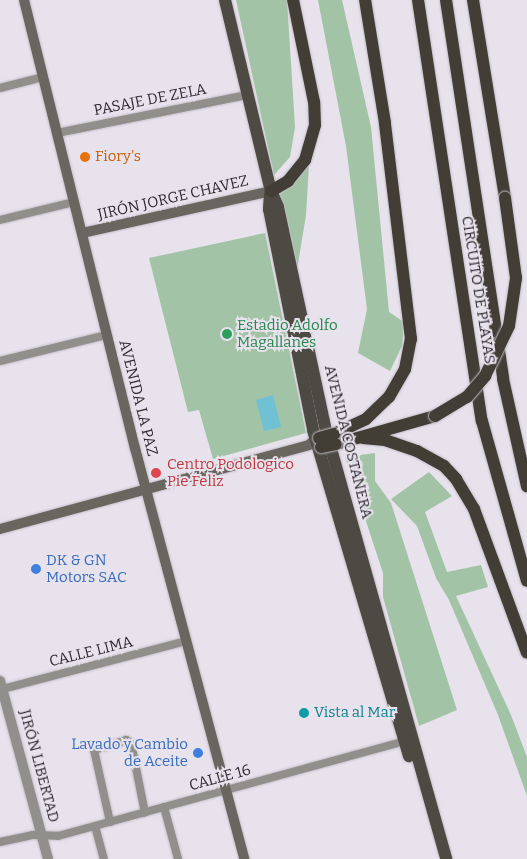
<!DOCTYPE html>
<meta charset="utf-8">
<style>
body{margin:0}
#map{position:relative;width:527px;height:859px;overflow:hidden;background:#e7e2ec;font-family:Bitter,serif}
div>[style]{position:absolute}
.green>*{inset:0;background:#a2c3a6}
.water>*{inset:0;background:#70c1d3}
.roads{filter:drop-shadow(0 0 1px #c2bec6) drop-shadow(0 0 1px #c2bec6)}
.minor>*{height:8px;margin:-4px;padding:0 4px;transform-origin:4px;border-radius:4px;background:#918f8b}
.tertiary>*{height:10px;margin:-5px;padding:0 5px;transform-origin:5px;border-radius:5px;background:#918f8b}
.secondary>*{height:10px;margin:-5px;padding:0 5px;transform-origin:5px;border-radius:5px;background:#696660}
.primary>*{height:12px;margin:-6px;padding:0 6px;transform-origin:6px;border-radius:6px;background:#4d4a43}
.trunk>*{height:12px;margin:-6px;padding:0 6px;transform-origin:6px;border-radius:6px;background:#423e36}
.bridges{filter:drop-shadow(0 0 1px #c2bec6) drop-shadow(0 0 1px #c2bec6)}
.trunk-bridge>*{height:12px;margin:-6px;padding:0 6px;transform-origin:6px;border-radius:6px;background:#423e36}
.dots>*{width:14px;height:14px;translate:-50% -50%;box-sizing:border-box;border:2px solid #e7e2ec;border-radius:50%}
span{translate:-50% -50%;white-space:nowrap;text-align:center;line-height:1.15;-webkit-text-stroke:4px #e7e2ec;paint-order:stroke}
.street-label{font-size:15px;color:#2e2c30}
.food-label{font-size:15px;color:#c56008}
.left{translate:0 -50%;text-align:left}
.leisure-label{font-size:15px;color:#27864d}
.health-label{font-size:15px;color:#be3a42}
.shop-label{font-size:15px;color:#366cbe}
.right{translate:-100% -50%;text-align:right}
.culture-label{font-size:15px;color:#0d838f}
</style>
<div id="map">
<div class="green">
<i style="clip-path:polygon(236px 0,287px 0,295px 127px,290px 157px,274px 175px)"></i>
<i style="clip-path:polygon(318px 0,342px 0,371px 127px,389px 312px,404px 322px,402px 346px,390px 371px,358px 353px,367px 309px,346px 146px)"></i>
<i style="clip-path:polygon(309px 165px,306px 215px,295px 282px,276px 195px,288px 188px)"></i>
<i style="clip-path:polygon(265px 233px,306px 433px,213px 459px,199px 410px,188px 412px,149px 258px)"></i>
<i style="clip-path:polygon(375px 453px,375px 481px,391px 503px,457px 710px,419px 726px,383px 597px,383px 573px,345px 457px)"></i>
<i style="clip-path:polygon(429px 472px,452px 496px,425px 512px,447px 572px,481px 565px,488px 587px,456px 596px,511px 715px,527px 757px,527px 796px,498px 715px,449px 600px,436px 578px,417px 526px,391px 499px)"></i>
</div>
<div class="water">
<i style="clip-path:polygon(273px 395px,281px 427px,264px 431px,256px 400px)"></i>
</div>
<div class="roads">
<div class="minor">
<i style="left:0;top:88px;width:44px;rotate:-14.3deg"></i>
<i style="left:57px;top:133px;width:195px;rotate:-11.3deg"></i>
<i style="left:0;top:220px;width:76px;rotate:-13.7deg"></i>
<i style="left:0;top:361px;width:110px;rotate:-13.7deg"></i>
<i style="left:2px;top:689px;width:190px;rotate:-14.6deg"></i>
<i style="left:164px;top:807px;width:54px;rotate:74.9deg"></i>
<i style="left:110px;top:822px;width:74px;rotate:-102.5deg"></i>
<i style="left:94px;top:750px;width:34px;rotate:-17deg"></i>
<i style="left:126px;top:740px;width:6px;rotate:31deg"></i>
<i style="left:131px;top:743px;width:71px;rotate:78.7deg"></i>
<i style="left:95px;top:826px;width:34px;rotate:75deg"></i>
<i style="left:0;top:842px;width:34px;rotate:-12deg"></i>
<i style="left:33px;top:835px;width:25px;rotate:2deg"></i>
<i style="left:58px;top:836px;width:360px;rotate:-15.3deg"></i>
</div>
<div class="tertiary">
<i style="left:0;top:681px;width:184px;rotate:74.9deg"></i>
</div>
<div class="secondary">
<i style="left:24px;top:0;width:462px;rotate:76.1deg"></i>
<i style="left:135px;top:448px;width:425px;rotate:75.1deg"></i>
<i style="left:82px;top:233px;width:194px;rotate:-12.5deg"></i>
<i style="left:0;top:529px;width:320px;rotate:-15.2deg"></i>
<i style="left:309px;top:445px;width:10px;rotate:-45deg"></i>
</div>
<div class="primary">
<i style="left:225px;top:0;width:196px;rotate:76.5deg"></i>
<i style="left:271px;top:191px;width:17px;rotate:66deg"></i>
<i style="left:278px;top:207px;width:229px;rotate:77.9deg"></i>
<i style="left:326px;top:431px;width:445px;rotate:74.3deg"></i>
<i style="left:270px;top:194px;width:15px;rotate:94deg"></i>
<i style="left:269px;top:209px;width:225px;rotate:78.7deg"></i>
<i style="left:313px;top:430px;width:340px;rotate:73.6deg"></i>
</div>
<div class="trunk">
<i style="left:418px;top:0;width:426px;rotate:81.4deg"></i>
<i style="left:482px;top:421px;width:166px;rotate:74.3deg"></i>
<i style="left:446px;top:0;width:383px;rotate:81.4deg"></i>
<i style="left:503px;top:379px;width:110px;rotate:77.4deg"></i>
<i style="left:473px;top:0;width:201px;rotate:80.8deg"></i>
<i style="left:271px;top:191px;width:20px;rotate:-30deg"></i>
<i style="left:288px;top:181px;width:27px;rotate:-51deg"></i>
<i style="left:305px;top:160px;width:36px;rotate:-74deg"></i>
<i style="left:315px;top:125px;width:23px;rotate:-92deg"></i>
<i style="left:314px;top:102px;width:104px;rotate:-101.6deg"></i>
<i style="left:334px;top:434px;width:35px;rotate:-25deg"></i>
<i style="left:366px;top:419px;width:32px;rotate:-44deg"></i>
<i style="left:389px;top:397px;width:32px;rotate:-60deg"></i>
<i style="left:405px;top:369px;width:31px;rotate:-79deg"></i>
<i style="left:411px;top:339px;width:218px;rotate:-96.9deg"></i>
<i style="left:385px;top:123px;width:125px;rotate:-99.2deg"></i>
<i style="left:363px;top:438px;width:22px;rotate:5deg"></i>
<i style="left:385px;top:440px;width:34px;rotate:19deg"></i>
<i style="left:417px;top:451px;width:31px;rotate:29deg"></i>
<i style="left:444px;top:466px;width:18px;rotate:47deg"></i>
<i style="left:456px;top:479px;width:35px;rotate:59deg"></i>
<i style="left:474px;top:509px;width:153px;rotate:69.8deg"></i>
<i style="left:336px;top:444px;width:103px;rotate:-15.8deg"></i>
</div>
</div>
<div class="bridges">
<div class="trunk-bridge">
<i style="left:435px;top:416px;width:37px;rotate:-31deg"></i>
<i style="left:467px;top:397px;width:28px;rotate:-49deg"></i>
<i style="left:485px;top:376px;width:55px;rotate:-64.4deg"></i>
<i style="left:509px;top:326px;width:49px;rotate:-81.7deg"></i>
<i style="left:516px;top:278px;width:81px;rotate:-97.8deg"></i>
<i style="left:319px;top:438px;width:16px;rotate:-15deg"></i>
<i style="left:321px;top:447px;width:15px;rotate:-11deg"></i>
</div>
</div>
<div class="dots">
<i style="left:85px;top:157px;background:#e8710a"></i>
<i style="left:227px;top:334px;background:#2e9e5b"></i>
<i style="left:156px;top:473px;background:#e0444e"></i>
<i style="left:36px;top:569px;background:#3f7fe0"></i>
<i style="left:304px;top:713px;background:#0f9aa8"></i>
<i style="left:198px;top:753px;background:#3f7fe0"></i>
</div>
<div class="street-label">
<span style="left:150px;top:100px;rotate:-11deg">PASAJE DE ZELA</span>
<span style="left:173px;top:198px;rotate:-13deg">JIRÓN JORGE CHAVEZ</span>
<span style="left:478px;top:290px;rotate:81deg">CIRCUITO DE PLAYAS</span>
<span style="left:138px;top:398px;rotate:76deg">AVENIDA LA PAZ</span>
<span style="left:348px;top:442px;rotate:76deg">AVENIDA COSTANERA</span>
<span style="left:91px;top:652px;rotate:-14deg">CALLE LIMA</span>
<span style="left:39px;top:766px;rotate:75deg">JIRÓN LIBERTAD</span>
<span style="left:220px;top:778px;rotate:-15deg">CALLE 16</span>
</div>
<div class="food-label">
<span class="left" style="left:95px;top:157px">Fiory's</span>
</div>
<div class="leisure-label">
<span class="left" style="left:237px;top:334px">Estadio Adolfo<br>Magallanes</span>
</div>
<div class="health-label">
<span class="left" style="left:167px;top:473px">Centro Podologico<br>Pie Feliz</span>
</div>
<div class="shop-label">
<span class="left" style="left:46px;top:569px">DK &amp; GN<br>Motors SAC</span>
<span class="right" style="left:188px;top:753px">Lavado y Cambio<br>de Aceite</span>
</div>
<div class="culture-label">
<span class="left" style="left:314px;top:713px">Vista al Mar</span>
</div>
</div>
